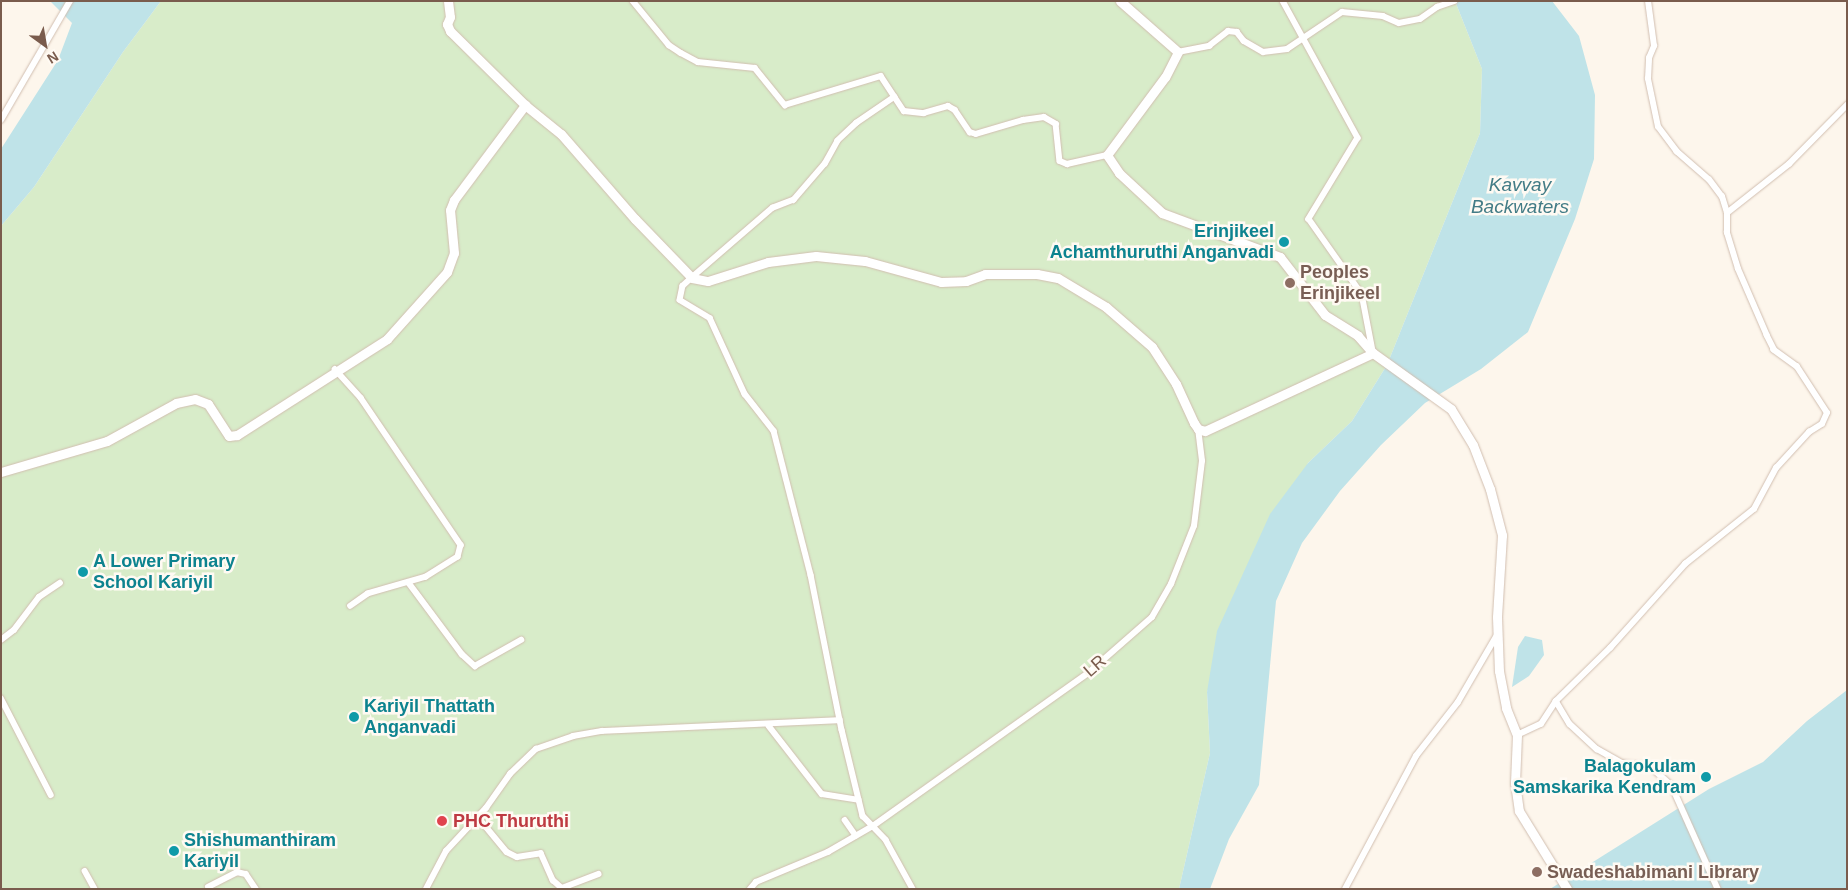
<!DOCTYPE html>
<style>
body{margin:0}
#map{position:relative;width:1848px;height:890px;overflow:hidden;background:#fdf6ec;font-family:Arial,sans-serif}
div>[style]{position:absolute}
.green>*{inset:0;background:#d8ecc9}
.water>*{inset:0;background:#bfe3e8}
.roads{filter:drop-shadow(0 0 1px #d1beb0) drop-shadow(0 0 1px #d1beb0)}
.street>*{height:5.5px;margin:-2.75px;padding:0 2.75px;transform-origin:2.75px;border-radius:2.75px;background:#fff}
.secondary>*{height:9px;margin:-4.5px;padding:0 4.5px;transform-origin:4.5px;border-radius:4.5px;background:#fff}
.dots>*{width:14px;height:14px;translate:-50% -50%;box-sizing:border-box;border:2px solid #fffaf3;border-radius:50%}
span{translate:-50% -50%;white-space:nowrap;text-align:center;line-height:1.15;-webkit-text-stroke:5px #fffaf3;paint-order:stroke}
.culture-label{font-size:18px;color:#0d838f;font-weight:700}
.right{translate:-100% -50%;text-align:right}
.left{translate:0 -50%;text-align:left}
.education-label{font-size:18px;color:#785e54;font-weight:700}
.street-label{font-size:18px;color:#7a5c4d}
.health-label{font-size:18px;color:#be3a42;font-weight:700}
.water-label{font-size:19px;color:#437c86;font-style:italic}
.frame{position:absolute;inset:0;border:2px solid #7a5c4d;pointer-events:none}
.north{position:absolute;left:20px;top:20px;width:50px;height:50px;-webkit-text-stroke:4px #fffaf3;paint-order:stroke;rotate:148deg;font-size:14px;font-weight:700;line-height:20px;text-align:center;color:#7a5c4d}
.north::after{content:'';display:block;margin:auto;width:18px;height:22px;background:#7a5c4d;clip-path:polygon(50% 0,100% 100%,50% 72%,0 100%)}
</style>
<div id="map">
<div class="green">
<i style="clip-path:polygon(161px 1px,1455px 1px,1482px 69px,1480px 133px,1387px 365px,1352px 421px,1308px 463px,1207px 692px,1210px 753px,1179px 889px,1px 889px,1px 226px,34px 187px,123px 52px)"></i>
</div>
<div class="water">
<i style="clip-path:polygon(50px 1px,161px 1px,123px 52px,34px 187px,1px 226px,1px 149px,58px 60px,72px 23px)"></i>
<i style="clip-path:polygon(1455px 1px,1552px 1px,1579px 36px,1595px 95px,1594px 159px,1575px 219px,1528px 332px,1481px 369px,1425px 403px,1381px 445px,1340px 491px,1302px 543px,1276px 601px,1259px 785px,1229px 839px,1210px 889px,1179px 889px,1210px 753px,1207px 692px,1217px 631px,1270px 514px,1308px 463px,1352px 421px,1387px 365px,1480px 133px,1482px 69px)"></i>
<i style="clip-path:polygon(1525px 636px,1542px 640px,1544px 655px,1529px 676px,1512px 687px,1518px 647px)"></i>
<i style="clip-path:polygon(1847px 690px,1847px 889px,1550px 889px,1709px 789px,1763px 762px,1807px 721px)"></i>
</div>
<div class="roads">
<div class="street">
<i style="left:633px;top:1px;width:57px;rotate:50.7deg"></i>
<i style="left:669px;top:45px;width:14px;rotate:34deg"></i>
<i style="left:681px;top:53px;width:19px;rotate:28deg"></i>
<i style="left:698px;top:62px;width:57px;rotate:6deg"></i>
<i style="left:755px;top:68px;width:48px;rotate:51deg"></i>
<i style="left:785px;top:105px;width:100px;rotate:-16.8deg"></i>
<i style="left:881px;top:76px;width:42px;rotate:56.7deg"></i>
<i style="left:904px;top:111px;width:20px;rotate:6deg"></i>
<i style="left:924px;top:113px;width:25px;rotate:-16deg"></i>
<i style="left:948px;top:106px;width:8px;rotate:30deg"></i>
<i style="left:955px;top:110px;width:27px;rotate:56deg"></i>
<i style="left:970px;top:132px;width:6px;rotate:18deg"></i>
<i style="left:976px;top:134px;width:49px;rotate:-16.6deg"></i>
<i style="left:1023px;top:120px;width:21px;rotate:-8deg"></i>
<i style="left:1044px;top:117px;width:14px;rotate:30deg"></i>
<i style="left:1056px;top:124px;width:37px;rotate:84deg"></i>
<i style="left:1060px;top:161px;width:8px;rotate:23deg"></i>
<i style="left:1067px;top:164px;width:41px;rotate:-12.7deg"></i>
<i style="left:1283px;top:1px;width:156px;rotate:61.3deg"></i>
<i style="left:1358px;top:138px;width:95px;rotate:121.2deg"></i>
<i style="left:1309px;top:219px;width:92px;rotate:54.8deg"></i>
<i style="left:1362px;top:294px;width:58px;rotate:79.1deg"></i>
<i style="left:1178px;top:52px;width:32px;rotate:-11deg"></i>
<i style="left:1209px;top:46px;width:24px;rotate:-38deg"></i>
<i style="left:1228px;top:31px;width:9px;rotate:6deg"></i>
<i style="left:1237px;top:32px;width:11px;rotate:52deg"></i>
<i style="left:1244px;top:41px;width:22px;rotate:30deg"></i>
<i style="left:1263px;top:52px;width:24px;rotate:-7deg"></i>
<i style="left:1287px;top:49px;width:66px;rotate:-33.9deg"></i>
<i style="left:1342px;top:12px;width:41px;rotate:5.6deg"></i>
<i style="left:1383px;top:16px;width:17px;rotate:24deg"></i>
<i style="left:1399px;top:23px;width:21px;rotate:-11deg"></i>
<i style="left:1420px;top:19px;width:21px;rotate:-35deg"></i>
<i style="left:1437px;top:7px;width:18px;rotate:-19deg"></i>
<i style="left:895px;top:97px;width:46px;rotate:145.6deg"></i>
<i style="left:857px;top:123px;width:26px;rotate:137deg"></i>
<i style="left:838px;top:141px;width:26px;rotate:119deg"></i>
<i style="left:825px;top:164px;width:48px;rotate:130.7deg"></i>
<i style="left:794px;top:200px;width:22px;rotate:159deg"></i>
<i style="left:773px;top:208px;width:107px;rotate:139.2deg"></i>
<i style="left:692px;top:278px;width:12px;rotate:138deg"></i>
<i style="left:683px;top:286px;width:14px;rotate:102deg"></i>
<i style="left:680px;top:300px;width:35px;rotate:31deg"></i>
<i style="left:710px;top:318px;width:84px;rotate:65.3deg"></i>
<i style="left:745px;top:394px;width:47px;rotate:51.9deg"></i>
<i style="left:774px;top:431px;width:149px;rotate:75.6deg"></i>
<i style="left:811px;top:575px;width:158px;rotate:78.7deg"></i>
<i style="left:842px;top:730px;width:89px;rotate:76.3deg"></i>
<i style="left:863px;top:816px;width:33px;rotate:46deg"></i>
<i style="left:886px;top:840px;width:56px;rotate:61.1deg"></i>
<i style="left:1px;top:120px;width:138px;rotate:-59.9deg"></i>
<i style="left:1727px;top:213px;width:79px;rotate:-38.3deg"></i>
<i style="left:1789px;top:164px;width:83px;rotate:-45.5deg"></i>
<i style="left:335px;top:369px;width:39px;rotate:48deg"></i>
<i style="left:361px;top:398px;width:178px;rotate:55.8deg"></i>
<i style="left:461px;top:545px;width:12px;rotate:104deg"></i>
<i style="left:458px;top:557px;width:38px;rotate:148deg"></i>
<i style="left:426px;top:577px;width:60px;rotate:163.7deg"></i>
<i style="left:368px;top:594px;width:21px;rotate:145deg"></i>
<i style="left:409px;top:583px;width:89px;rotate:53.3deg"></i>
<i style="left:462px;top:654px;width:18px;rotate:43deg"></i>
<i style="left:475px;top:666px;width:53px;rotate:-29.5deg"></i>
<i style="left:1px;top:640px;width:16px;rotate:-38deg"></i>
<i style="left:14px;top:630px;width:41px;rotate:-52.9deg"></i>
<i style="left:39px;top:597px;width:25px;rotate:-34deg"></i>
<i style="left:1px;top:698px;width:109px;rotate:62.7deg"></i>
<i style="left:1556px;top:701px;width:27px;rotate:59deg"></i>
<i style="left:1570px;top:724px;width:37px;rotate:43deg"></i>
<i style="left:1597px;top:749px;width:29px;rotate:29deg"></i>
<i style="left:1622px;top:763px;width:28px;rotate:6deg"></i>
<i style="left:1650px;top:766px;width:30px;rotate:42deg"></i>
<i style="left:1672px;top:786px;width:113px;rotate:65.9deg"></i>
<i style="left:769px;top:726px;width:86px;rotate:52.1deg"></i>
<i style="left:822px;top:794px;width:37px;rotate:9deg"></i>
<i style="left:1517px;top:735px;width:26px;rotate:-25deg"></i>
<i style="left:1541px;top:724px;width:27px;rotate:-57deg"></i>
<i style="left:1556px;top:701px;width:76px;rotate:-44.5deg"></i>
<i style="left:1610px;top:648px;width:113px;rotate:-48.2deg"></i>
<i style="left:1685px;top:564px;width:88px;rotate:-38.6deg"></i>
<i style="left:1754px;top:509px;width:47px;rotate:-61.8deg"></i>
<i style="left:1776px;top:468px;width:49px;rotate:-47.5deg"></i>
<i style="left:1809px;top:432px;width:15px;rotate:-32deg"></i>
<i style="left:1822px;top:424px;width:12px;rotate:-66deg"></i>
<i style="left:1827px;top:413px;width:55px;rotate:-123.1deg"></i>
<i style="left:1797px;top:367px;width:29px;rotate:-144deg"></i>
<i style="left:1774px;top:350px;width:16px;rotate:-117deg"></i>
<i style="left:1767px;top:336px;width:73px;rotate:-113.4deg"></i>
<i style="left:1738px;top:269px;width:38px;rotate:-107deg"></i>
<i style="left:1727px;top:233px;width:20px;rotate:-90deg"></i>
<i style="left:1727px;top:213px;width:17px;rotate:-107deg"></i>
<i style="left:1722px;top:197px;width:21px;rotate:-127deg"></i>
<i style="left:1709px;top:180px;width:43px;rotate:-138.8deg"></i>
<i style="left:1677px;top:152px;width:31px;rotate:-127deg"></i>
<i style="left:1658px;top:127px;width:49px;rotate:-101.8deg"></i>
<i style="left:1648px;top:79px;width:21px;rotate:-87deg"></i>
<i style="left:1649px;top:58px;width:13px;rotate:-67deg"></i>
<i style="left:1654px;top:46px;width:45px;rotate:-97.6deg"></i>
<i style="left:478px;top:817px;width:45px;rotate:50.4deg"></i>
<i style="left:507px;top:852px;width:11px;rotate:27deg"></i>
<i style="left:517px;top:857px;width:24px;rotate:-9deg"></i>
<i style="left:541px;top:853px;width:30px;rotate:66deg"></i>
<i style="left:553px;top:880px;width:12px;rotate:42deg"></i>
<i style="left:562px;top:888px;width:39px;rotate:-21deg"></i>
<i style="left:845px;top:820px;width:19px;rotate:55deg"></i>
<i style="left:85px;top:871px;width:21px;rotate:61deg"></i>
<i style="left:208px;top:887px;width:33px;rotate:-27deg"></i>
<i style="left:237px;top:872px;width:9px;rotate:13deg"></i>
<i style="left:246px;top:874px;width:18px;rotate:56deg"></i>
<i style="left:426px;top:889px;width:43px;rotate:-62.2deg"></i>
<i style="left:446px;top:851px;width:59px;rotate:-47.1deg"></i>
<i style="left:486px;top:808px;width:42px;rotate:-54.8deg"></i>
<i style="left:510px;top:774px;width:36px;rotate:-44deg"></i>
<i style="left:536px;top:749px;width:39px;rotate:-19deg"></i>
<i style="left:573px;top:736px;width:29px;rotate:-10deg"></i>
<i style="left:602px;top:731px;width:238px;rotate:-2.6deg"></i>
<i style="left:750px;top:889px;width:9px;rotate:-49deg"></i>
<i style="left:756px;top:882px;width:78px;rotate:-22.6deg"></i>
<i style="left:828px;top:852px;width:52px;rotate:-30deg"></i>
<i style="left:873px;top:826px;width:262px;rotate:-35.4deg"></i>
<i style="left:1087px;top:674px;width:86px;rotate:-41.2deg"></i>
<i style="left:1152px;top:617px;width:38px;rotate:-60deg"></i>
<i style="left:1171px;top:584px;width:62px;rotate:-68.4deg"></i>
<i style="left:1194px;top:526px;width:65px;rotate:-83deg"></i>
<i style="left:1202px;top:461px;width:32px;rotate:-97deg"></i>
<i style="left:1345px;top:889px;width:151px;rotate:-61.9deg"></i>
<i style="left:1416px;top:756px;width:68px;rotate:-52.1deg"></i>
<i style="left:1458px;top:702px;width:78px;rotate:-59.8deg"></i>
</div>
<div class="secondary">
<i style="left:448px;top:1px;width:16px;rotate:83deg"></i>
<i style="left:450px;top:17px;width:8px;rotate:113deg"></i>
<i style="left:447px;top:24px;width:8px;rotate:67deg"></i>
<i style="left:450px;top:31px;width:105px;rotate:44.6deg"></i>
<i style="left:525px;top:105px;width:46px;rotate:38.9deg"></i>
<i style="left:561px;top:134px;width:113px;rotate:49deg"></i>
<i style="left:635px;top:219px;width:82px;rotate:46deg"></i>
<i style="left:692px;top:278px;width:16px;rotate:11deg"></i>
<i style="left:708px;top:281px;width:63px;rotate:-17.6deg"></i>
<i style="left:768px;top:262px;width:48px;rotate:-7.1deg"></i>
<i style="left:816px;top:256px;width:49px;rotate:5.8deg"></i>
<i style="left:865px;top:261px;width:79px;rotate:15.4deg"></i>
<i style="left:941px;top:282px;width:25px;rotate:-2deg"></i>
<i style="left:966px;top:281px;width:20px;rotate:-20deg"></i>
<i style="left:985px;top:274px;width:52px"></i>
<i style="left:1037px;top:274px;width:21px;rotate:11deg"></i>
<i style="left:1058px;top:278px;width:56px;rotate:31.1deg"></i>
<i style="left:1106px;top:307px;width:61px;rotate:41deg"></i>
<i style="left:1152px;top:347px;width:44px;rotate:57deg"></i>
<i style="left:1176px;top:384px;width:43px;rotate:65.2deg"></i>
<i style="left:1194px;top:423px;width:7px;rotate:56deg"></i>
<i style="left:1198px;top:429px;width:7px;rotate:16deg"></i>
<i style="left:1205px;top:431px;width:185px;rotate:-24.9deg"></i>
<i style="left:1120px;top:1px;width:77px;rotate:41.3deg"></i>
<i style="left:1178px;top:52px;width:28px;rotate:117deg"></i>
<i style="left:1165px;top:77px;width:97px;rotate:126.6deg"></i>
<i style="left:1107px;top:155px;width:22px;rotate:56deg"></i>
<i style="left:1119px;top:173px;width:59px;rotate:42.9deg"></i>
<i style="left:1162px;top:213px;width:126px;rotate:20.4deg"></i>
<i style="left:1280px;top:257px;width:73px;rotate:52.2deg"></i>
<i style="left:1325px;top:315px;width:39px;rotate:32deg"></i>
<i style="left:1358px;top:336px;width:23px;rotate:49deg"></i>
<i style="left:1373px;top:353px;width:96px;rotate:35.7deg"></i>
<i style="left:1451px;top:409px;width:42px;rotate:58.6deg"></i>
<i style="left:1473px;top:445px;width:47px;rotate:68.9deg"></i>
<i style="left:1490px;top:489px;width:48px;rotate:75.4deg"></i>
<i style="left:1502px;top:535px;width:82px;rotate:93.5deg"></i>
<i style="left:1497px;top:617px;width:54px;rotate:87.9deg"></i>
<i style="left:1499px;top:671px;width:38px;rotate:79deg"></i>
<i style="left:1506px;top:708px;width:29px;rotate:68deg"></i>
<i style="left:1517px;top:735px;width:48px;rotate:92.4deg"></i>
<i style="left:1515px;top:783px;width:28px;rotate:82deg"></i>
<i style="left:1519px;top:811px;width:92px;rotate:58.4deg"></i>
<i style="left:1px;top:472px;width:110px;rotate:-16.3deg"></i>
<i style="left:107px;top:441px;width:79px;rotate:-28.8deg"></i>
<i style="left:176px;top:403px;width:19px;rotate:-12deg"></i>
<i style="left:195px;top:399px;width:14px;rotate:21deg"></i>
<i style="left:208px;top:404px;width:38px;rotate:57deg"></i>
<i style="left:229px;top:436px;width:8px;rotate:-7deg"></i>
<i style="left:237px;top:435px;width:178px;rotate:-32.6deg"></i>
<i style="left:387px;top:339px;width:90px;rotate:-48.2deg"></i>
<i style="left:447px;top:272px;width:20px;rotate:-70deg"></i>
<i style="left:454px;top:253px;width:43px;rotate:-95.3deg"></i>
<i style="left:450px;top:210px;width:11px;rotate:-68deg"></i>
<i style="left:454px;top:200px;width:119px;rotate:-53.2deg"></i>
</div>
</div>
<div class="dots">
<i style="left:1284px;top:242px;background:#0f9aa8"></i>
<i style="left:1290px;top:283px;background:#8d6e63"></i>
<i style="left:83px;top:572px;background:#0f9aa8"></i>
<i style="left:354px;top:717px;background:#0f9aa8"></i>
<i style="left:1706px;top:777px;background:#0f9aa8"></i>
<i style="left:442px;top:821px;background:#e0444e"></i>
<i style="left:174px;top:851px;background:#0f9aa8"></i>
<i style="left:1537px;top:872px;background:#8d6e63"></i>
</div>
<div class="culture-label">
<span class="right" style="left:1274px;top:242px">Erinjikeel<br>Achamthuruthi Anganvadi</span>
<span class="left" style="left:93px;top:572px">A Lower Primary<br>School Kariyil</span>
<span class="left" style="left:364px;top:717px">Kariyil Thattath<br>Anganvadi</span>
<span class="right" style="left:1696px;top:777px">Balagokulam<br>Samskarika Kendram</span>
<span class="left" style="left:184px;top:851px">Shishumanthiram<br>Kariyil</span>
</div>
<div class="education-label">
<span class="left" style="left:1300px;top:283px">Peoples<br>Erinjikeel</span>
<span class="left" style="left:1547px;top:872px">Swadeshabimani Library</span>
</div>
<div class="street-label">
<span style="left:1095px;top:666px;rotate:-41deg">LR</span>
</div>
<div class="health-label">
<span class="left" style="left:453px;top:821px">PHC Thuruthi</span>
</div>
<div class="water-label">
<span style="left:1520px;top:196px">Kavvay<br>Backwaters</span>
</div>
<div class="frame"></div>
<div class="north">N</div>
</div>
